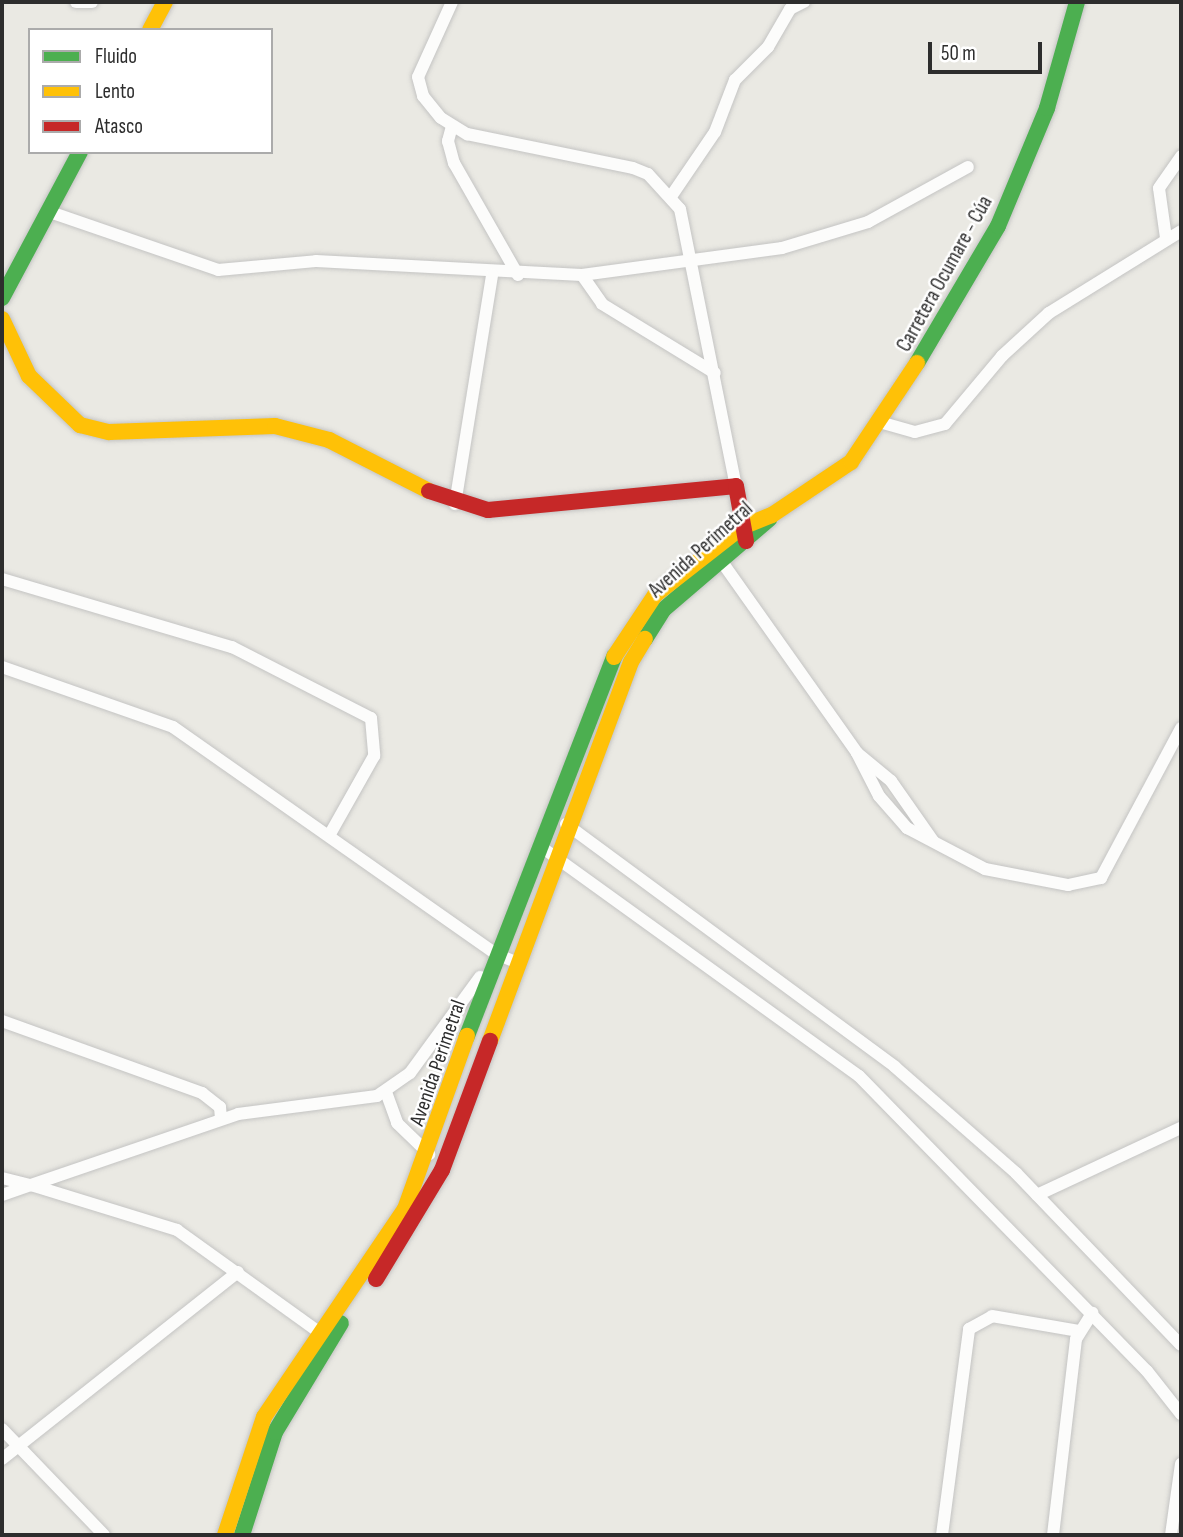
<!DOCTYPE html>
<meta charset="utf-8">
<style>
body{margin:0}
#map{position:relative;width:1183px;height:1537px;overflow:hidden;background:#eae9e3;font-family:"Sofia Sans Condensed",sans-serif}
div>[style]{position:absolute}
.roads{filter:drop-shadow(0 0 2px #c4c4c3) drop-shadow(0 0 2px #c4c4c3)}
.street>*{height:12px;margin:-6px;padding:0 6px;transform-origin:6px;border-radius:6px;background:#fcfcfb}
.fast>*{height:16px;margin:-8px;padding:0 8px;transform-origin:8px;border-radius:8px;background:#4caf50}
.slow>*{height:16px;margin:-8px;padding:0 8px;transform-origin:8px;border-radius:8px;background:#ffc107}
.jam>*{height:16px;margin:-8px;padding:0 8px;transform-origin:8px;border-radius:8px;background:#c62828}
span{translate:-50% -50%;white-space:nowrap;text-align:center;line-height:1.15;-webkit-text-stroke:5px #fff;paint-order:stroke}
.street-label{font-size:21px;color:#2d2d2d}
.frame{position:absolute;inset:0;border:4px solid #2d2d2d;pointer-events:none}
.legend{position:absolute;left:28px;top:28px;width:245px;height:126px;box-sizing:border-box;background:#fff;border:2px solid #ababab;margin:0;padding:9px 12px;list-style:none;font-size:21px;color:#2d2d2d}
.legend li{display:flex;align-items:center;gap:14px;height:35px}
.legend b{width:35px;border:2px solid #ababab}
.scale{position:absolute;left:928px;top:42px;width:114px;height:32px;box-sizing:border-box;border:4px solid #2d2d2d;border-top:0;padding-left:9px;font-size:21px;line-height:24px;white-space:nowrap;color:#2d2d2d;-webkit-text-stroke:5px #fff;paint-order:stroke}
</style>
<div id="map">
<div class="roads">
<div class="street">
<i style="left:76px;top:2px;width:16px"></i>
<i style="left:452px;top:2px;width:82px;rotate:114.4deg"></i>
<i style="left:418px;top:77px;width:20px;rotate:75deg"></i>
<i style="left:423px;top:96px;width:28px;rotate:51deg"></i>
<i style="left:441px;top:118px;width:31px;rotate:32deg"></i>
<i style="left:467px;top:134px;width:169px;rotate:11.6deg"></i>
<i style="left:633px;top:168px;width:16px;rotate:22deg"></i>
<i style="left:648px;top:174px;width:47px;rotate:47.6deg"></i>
<i style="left:680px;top:209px;width:283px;rotate:78.6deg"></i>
<i style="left:452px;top:126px;width:16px;rotate:105deg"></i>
<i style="left:448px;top:141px;width:23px;rotate:75deg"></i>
<i style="left:454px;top:163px;width:129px;rotate:60.3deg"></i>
<i style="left:672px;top:195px;width:76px;rotate:-55.7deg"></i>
<i style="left:715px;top:132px;width:56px;rotate:-69deg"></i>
<i style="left:735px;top:80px;width:47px;rotate:-45deg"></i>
<i style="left:768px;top:47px;width:44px;rotate:-59.9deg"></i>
<i style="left:790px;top:9px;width:16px;rotate:-27deg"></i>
<i style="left:47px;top:211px;width:181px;rotate:19deg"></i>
<i style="left:218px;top:270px;width:98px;rotate:-5.2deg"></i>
<i style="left:316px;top:261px;width:266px;rotate:3deg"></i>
<i style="left:582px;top:275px;width:202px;rotate:-7.7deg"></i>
<i style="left:782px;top:248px;width:90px;rotate:-16.8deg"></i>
<i style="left:868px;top:222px;width:114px;rotate:-28.8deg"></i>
<i style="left:1166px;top:238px;width:50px;rotate:-98deg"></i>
<i style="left:1159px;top:188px;width:39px;rotate:-55deg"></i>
<i style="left:582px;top:275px;width:35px;rotate:55deg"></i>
<i style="left:602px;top:304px;width:132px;rotate:31.4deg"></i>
<i style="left:883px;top:423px;width:33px;rotate:16deg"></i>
<i style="left:915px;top:432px;width:31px;rotate:-15deg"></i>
<i style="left:945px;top:424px;width:89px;rotate:-50deg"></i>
<i style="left:1002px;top:356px;width:64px;rotate:-42.5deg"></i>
<i style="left:1049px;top:313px;width:155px;rotate:-31.8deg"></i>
<i style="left:455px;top:504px;width:232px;rotate:-80.8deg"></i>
<i style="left:722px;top:562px;width:234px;rotate:54.7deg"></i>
<i style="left:857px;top:753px;width:48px;rotate:62.9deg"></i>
<i style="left:879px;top:796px;width:43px;rotate:48.8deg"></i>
<i style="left:907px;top:828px;width:88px;rotate:27.7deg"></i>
<i style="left:985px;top:869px;width:85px;rotate:10.9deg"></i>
<i style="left:1068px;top:885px;width:34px;rotate:-12deg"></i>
<i style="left:1101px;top:878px;width:170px;rotate:-61.9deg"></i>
<i style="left:2px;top:579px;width:240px;rotate:16.5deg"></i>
<i style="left:232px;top:647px;width:156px;rotate:27.1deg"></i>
<i style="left:371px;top:718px;width:38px;rotate:85deg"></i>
<i style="left:374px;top:756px;width:90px;rotate:119.4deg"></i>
<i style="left:2px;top:667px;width:181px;rotate:19.3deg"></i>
<i style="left:173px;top:727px;width:395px;rotate:35.1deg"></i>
<i style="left:496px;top:954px;width:24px;rotate:22deg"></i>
<i style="left:857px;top:753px;width:44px;rotate:39.5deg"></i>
<i style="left:891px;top:781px;width:73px;rotate:55deg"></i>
<i style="left:566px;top:824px;width:409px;rotate:36.4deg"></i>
<i style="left:895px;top:1067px;width:161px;rotate:41.2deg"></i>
<i style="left:1016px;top:1173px;width:238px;rotate:46.2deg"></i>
<i style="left:540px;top:846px;width:393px;rotate:35.8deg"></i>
<i style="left:859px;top:1076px;width:412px;rotate:45.7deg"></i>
<i style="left:1147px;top:1371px;width:55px;rotate:51.7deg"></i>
<i style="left:2px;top:1021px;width:213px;rotate:19.8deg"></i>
<i style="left:202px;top:1093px;width:23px;rotate:38deg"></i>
<i style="left:220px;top:1107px;width:12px;rotate:85deg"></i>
<i style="left:386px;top:1092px;width:33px;rotate:70deg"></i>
<i style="left:397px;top:1123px;width:45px;rotate:44.1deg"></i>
<i style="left:2px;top:1178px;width:30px;rotate:14deg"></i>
<i style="left:31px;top:1185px;width:219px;rotate:-18.9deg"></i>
<i style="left:238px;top:1114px;width:140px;rotate:-7.4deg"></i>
<i style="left:377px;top:1096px;width:40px;rotate:-34.9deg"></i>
<i style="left:410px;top:1073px;width:119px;rotate:-53.9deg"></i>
<i style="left:2px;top:1195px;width:31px;rotate:-19deg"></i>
<i style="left:31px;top:1185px;width:153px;rotate:17.1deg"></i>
<i style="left:177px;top:1230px;width:180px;rotate:35.7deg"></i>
<i style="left:1037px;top:1195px;width:159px;rotate:-25deg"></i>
<i style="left:2px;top:1429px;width:147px;rotate:46.1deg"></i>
<i style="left:2px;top:1459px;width:301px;rotate:-38.4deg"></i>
<i style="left:942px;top:1535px;width:208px;rotate:-82.5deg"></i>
<i style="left:969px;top:1329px;width:26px;rotate:-29deg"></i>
<i style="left:992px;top:1316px;width:88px;rotate:9.8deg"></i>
<i style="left:1053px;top:1535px;width:197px;rotate:-83.3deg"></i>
<i style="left:1076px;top:1339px;width:31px;rotate:-58deg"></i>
<i style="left:1171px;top:1535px;width:72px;rotate:-82deg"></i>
</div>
<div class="fast">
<i style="left:2px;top:298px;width:166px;rotate:-61.9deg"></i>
<i style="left:917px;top:363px;width:159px;rotate:-59.4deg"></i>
<i style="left:998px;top:226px;width:128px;rotate:-67.4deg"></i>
<i style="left:1047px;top:108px;width:110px;rotate:-74.2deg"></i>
<i style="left:645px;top:639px;width:34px;rotate:-58deg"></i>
<i style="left:663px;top:610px;width:140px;rotate:-40.6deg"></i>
<i style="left:467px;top:1036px;width:407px;rotate:-68.8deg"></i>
<i style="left:242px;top:1535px;width:108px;rotate:-72.2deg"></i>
<i style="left:275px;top:1432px;width:127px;rotate:-58.8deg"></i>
</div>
<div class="slow">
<i style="left:150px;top:30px;width:32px;rotate:-62deg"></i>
<i style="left:2px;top:319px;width:63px;rotate:64.7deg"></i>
<i style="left:29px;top:376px;width:71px;rotate:43.9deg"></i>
<i style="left:80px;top:425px;width:30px;rotate:14deg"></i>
<i style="left:109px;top:432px;width:166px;rotate:-2.1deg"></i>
<i style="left:275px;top:426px;width:56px;rotate:14.5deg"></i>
<i style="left:329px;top:440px;width:112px;rotate:27deg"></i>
<i style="left:614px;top:657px;width:74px;rotate:-56.5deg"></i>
<i style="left:655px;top:595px;width:110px;rotate:-38deg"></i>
<i style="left:742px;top:527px;width:32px;rotate:-22deg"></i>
<i style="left:772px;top:515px;width:95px;rotate:-33.9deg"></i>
<i style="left:851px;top:462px;width:119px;rotate:-56.3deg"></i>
<i style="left:490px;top:1041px;width:404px;rotate:-69.6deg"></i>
<i style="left:631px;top:662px;width:27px;rotate:-59deg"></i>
<i style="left:225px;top:1535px;width:124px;rotate:-71.7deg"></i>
<i style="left:264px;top:1417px;width:251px;rotate:-55.9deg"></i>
<i style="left:405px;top:1209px;width:184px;rotate:-70.3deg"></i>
</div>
<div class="jam">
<i style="left:429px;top:491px;width:62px;rotate:17.9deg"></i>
<i style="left:488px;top:510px;width:249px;rotate:-5.5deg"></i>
<i style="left:736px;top:486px;width:56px;rotate:79.7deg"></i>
<i style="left:376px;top:1279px;width:127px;rotate:-58.8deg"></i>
<i style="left:442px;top:1170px;width:138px;rotate:-69.6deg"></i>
</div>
</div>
<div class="street-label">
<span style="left:945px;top:274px;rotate:-61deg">Carretera Ocumare - Cúa</span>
<span style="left:701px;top:550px;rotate:-42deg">Avenida Perimetral</span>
<span style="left:438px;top:1063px;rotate:-71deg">Avenida Perimetral</span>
</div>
<div class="frame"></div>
<ul class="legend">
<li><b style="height:9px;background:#4caf50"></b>Fluido</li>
<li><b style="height:9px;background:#ffc107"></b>Lento</li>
<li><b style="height:9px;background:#c62828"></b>Atasco</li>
</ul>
<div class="scale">50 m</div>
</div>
